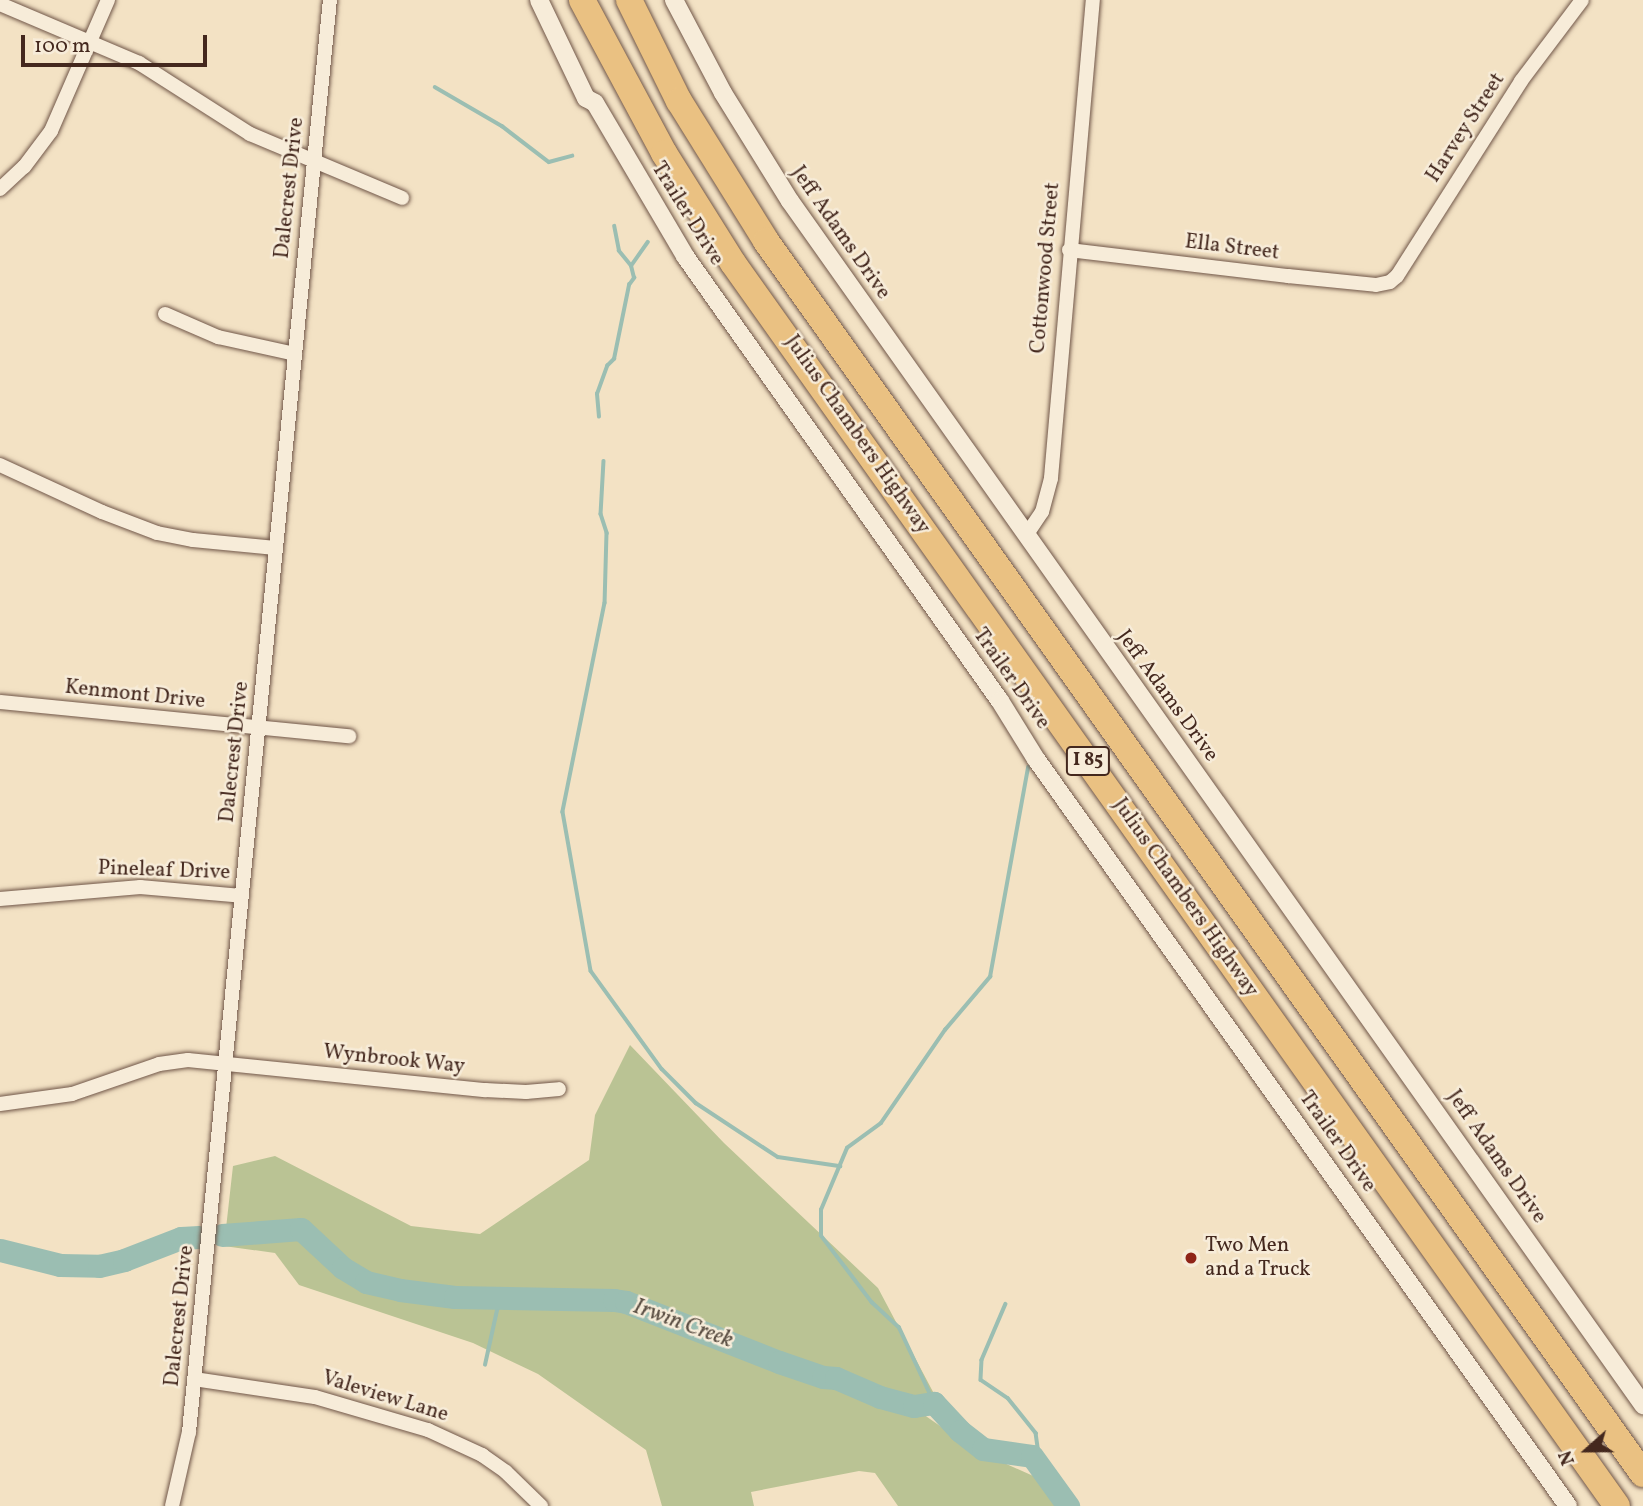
<!DOCTYPE html>
<style>
body{margin:0}
#map{position:relative;width:1643px;height:1506px;overflow:hidden;background:#f3e2c4;font-family:Vollkorn,serif}
div>[style]{position:absolute}
.green>*{inset:0;background:#bac394}
.stream>*{height:3.5px;margin:-1.75px;padding:0 1.75px;transform-origin:1.75px;border-radius:1.75px;background:#9bbeb2}
.river>*{height:23px;margin:-11.5px;padding:0 11.5px;transform-origin:11.5px;border-radius:11.5px;background:#9bbeb2}
.roads{filter:drop-shadow(0 0 2px #705648) drop-shadow(0 0 2px #705648)}
.minor>*{height:14px;margin:-7px;padding:0 7px;transform-origin:7px;border-radius:7px;background:#f7ecd9}
.tertiary>*{height:18px;margin:-9px;padding:0 9px;transform-origin:9px;border-radius:9px;background:#f7ecd9}
.motorway>*{height:26px;margin:-13px;padding:0 13px;transform-origin:13px;border-radius:13px;background:#eac182}
.dots>*{width:19px;height:19px;translate:-50% -50%;box-sizing:border-box;border:4px solid #f7ecd9;border-radius:50%}
span{translate:-50% -50%;white-space:nowrap;text-align:center;line-height:1.15;-webkit-text-stroke:5px #f7ecd9;paint-order:stroke}
.shield-label span{padding:2px 5px;background:#f7ecd9;border:2px solid;border-radius:5px;-webkit-text-stroke-width:0}
.shield-label{font-size:19px;color:#44281e;font-weight:700}
.street-label{font-size:21px;color:#44281e}
.poi-label{font-size:21px;color:#44281e}
.left{translate:0 -50%;text-align:left}
.water-label{font-size:23px;color:#5a4e43;font-style:italic}
.north{position:absolute;left:1552px;top:1415px;width:70px;height:70px;-webkit-text-stroke:5px #f7ecd9;paint-order:stroke;rotate:249deg;font-size:19px;font-weight:700;line-height:28px;text-align:center;color:#44281e}
.north::after{content:'';display:block;margin:auto;width:24px;height:32px;background:#44281e;clip-path:polygon(50% 0,100% 100%,50% 72%,0 100%)}
.scale{position:absolute;left:21px;top:35px;width:186px;height:32px;box-sizing:border-box;border:4px solid #44281e;border-top:0;padding-left:9px;font-size:21px;line-height:24px;white-space:nowrap;color:#44281e;-webkit-text-stroke:5px #f7ecd9;paint-order:stroke}
</style>
<div id="map">
<div class="green">
<i style="clip-path:polygon(630px 1045px,724px 1143px,878px 1288px,940px 1405px,920px 1412px,973px 1449px,1040px 1479px,1059px 1506px,898px 1506px,875px 1473px,859px 1471px,751px 1492px,754px 1506px,662px 1506px,646px 1450px,538px 1374px,473px 1343px,299px 1285px,275px 1253px,224px 1246px,233px 1166px,275px 1156px,411px 1226px,480px 1234px,589px 1160px,595px 1115px)"></i>
</div>
<div class="stream">
<i style="left:435px;top:87px;width:78px;rotate:30.2deg"></i>
<i style="left:502px;top:126px;width:59px;rotate:37.5deg"></i>
<i style="left:549px;top:162px;width:24px;rotate:-15deg"></i>
<i style="left:631px;top:266px;width:29px;rotate:-55deg"></i>
<i style="left:599px;top:417px;width:23px;rotate:-95deg"></i>
<i style="left:597px;top:394px;width:30px;rotate:-70deg"></i>
<i style="left:607px;top:366px;width:10px;rotate:-45deg"></i>
<i style="left:614px;top:359px;width:76px;rotate:-78.5deg"></i>
<i style="left:629px;top:285px;width:9px;rotate:-54deg"></i>
<i style="left:634px;top:278px;width:12px;rotate:-104deg"></i>
<i style="left:631px;top:266px;width:19px;rotate:-129deg"></i>
<i style="left:619px;top:251px;width:25px;rotate:-101deg"></i>
<i style="left:604px;top:461px;width:53px;rotate:93.2deg"></i>
<i style="left:601px;top:514px;width:20px;rotate:72deg"></i>
<i style="left:607px;top:533px;width:70px;rotate:91.6deg"></i>
<i style="left:605px;top:603px;width:213px;rotate:101.4deg"></i>
<i style="left:563px;top:812px;width:161px;rotate:80deg"></i>
<i style="left:591px;top:971px;width:121px;rotate:54.1deg"></i>
<i style="left:662px;top:1069px;width:48px;rotate:45deg"></i>
<i style="left:696px;top:1103px;width:98px;rotate:33.4deg"></i>
<i style="left:778px;top:1157px;width:63px;rotate:8.3deg"></i>
<i style="left:1006px;top:1304px;width:61px;rotate:113.2deg"></i>
<i style="left:982px;top:1360px;width:20px;rotate:93deg"></i>
<i style="left:981px;top:1380px;width:32px;rotate:34deg"></i>
<i style="left:1008px;top:1398px;width:45px;rotate:51.3deg"></i>
<i style="left:1036px;top:1433px;width:21px;rotate:82deg"></i>
<i style="left:1039px;top:1454px;width:7px;rotate:164deg"></i>
<i style="left:485px;top:1365px;width:70px;rotate:-77.6deg"></i>
<i style="left:934px;top:1403px;width:83px;rotate:-115deg"></i>
<i style="left:899px;top:1328px;width:37px;rotate:-137deg"></i>
<i style="left:872px;top:1303px;width:84px;rotate:-127.3deg"></i>
<i style="left:821px;top:1236px;width:26px;rotate:-90deg"></i>
<i style="left:821px;top:1210px;width:67px;rotate:-67.2deg"></i>
<i style="left:847px;top:1148px;width:42px;rotate:-36.3deg"></i>
<i style="left:881px;top:1123px;width:113px;rotate:-55.5deg"></i>
<i style="left:945px;top:1030px;width:70px;rotate:-49.7deg"></i>
<i style="left:990px;top:977px;width:213px;rotate:-79.7deg"></i>
</div>
<div class="river">
<i style="left:222px;top:1235px;width:79px;rotate:-4.3deg"></i>
<i style="left:301px;top:1229px;width:57px;rotate:42.9deg"></i>
<i style="left:343px;top:1268px;width:27px;rotate:31deg"></i>
<i style="left:366px;top:1282px;width:35px;rotate:13deg"></i>
<i style="left:400px;top:1290px;width:55px;rotate:7.3deg"></i>
<i style="left:455px;top:1297px;width:159px;rotate:1.1deg"></i>
<i style="left:614px;top:1300px;width:12px;rotate:9deg"></i>
<i style="left:626px;top:1302px;width:164px;rotate:21.4deg"></i>
<i style="left:779px;top:1362px;width:46px;rotate:18.8deg"></i>
<i style="left:823px;top:1377px;width:13px;rotate:4deg"></i>
<i style="left:836px;top:1378px;width:48px;rotate:23.4deg"></i>
<i style="left:880px;top:1397px;width:35px;rotate:15deg"></i>
<i style="left:914px;top:1406px;width:20px;rotate:-9deg"></i>
<i style="left:934px;top:1403px;width:38px;rotate:47deg"></i>
<i style="left:960px;top:1431px;width:29px;rotate:38deg"></i>
<i style="left:983px;top:1449px;width:49px;rotate:8.1deg"></i>
<i style="left:1032px;top:1456px;width:62px;rotate:54.2deg"></i>
<i style="left:0;top:1250px;width:62px;rotate:14deg"></i>
<i style="left:60px;top:1265px;width:39px;rotate:1deg"></i>
<i style="left:99px;top:1266px;width:26px;rotate:-13deg"></i>
<i style="left:124px;top:1260px;width:61px;rotate:-21.1deg"></i>
<i style="left:181px;top:1238px;width:18px;rotate:-3deg"></i>
</div>
<div class="roads">
<div class="minor">
<i style="left:0;top:4px;width:151px;rotate:23deg"></i>
<i style="left:139px;top:63px;width:132px;rotate:32.6deg"></i>
<i style="left:250px;top:134px;width:165px;rotate:22.8deg"></i>
<i style="left:0;top:189px;width:33px;rotate:-43deg"></i>
<i style="left:24px;top:167px;width:45px;rotate:-53.1deg"></i>
<i style="left:51px;top:131px;width:143px;rotate:-66.5deg"></i>
<i style="left:1069px;top:250px;width:221px;rotate:6.8deg"></i>
<i style="left:1288px;top:276px;width:88px;rotate:5.8deg"></i>
<i style="left:1376px;top:285px;width:14px;rotate:-12deg"></i>
<i style="left:1390px;top:282px;width:9px;rotate:-41deg"></i>
<i style="left:1397px;top:276px;width:231px;rotate:-57.5deg"></i>
<i style="left:1521px;top:81px;width:101px;rotate:-53deg"></i>
<i style="left:165px;top:314px;width:58px;rotate:23.5deg"></i>
<i style="left:218px;top:337px;width:79px;rotate:12.4deg"></i>
<i style="left:0;top:465px;width:112px;rotate:24.7deg"></i>
<i style="left:102px;top:512px;width:59px;rotate:20.9deg"></i>
<i style="left:157px;top:533px;width:37px;rotate:11deg"></i>
<i style="left:193px;top:540px;width:83px;rotate:5.5deg"></i>
<i style="left:1027px;top:534px;width:27px;rotate:-56deg"></i>
<i style="left:1042px;top:512px;width:35px;rotate:-75deg"></i>
<i style="left:1051px;top:478px;width:480px;rotate:-85deg"></i>
<i style="left:0;top:702px;width:351px;rotate:5.6deg"></i>
<i style="left:0;top:899px;width:141px;rotate:-4.9deg"></i>
<i style="left:140px;top:887px;width:102px;rotate:5deg"></i>
<i style="left:0;top:1104px;width:73px;rotate:-7.9deg"></i>
<i style="left:72px;top:1094px;width:92px;rotate:-19deg"></i>
<i style="left:159px;top:1064px;width:29px;rotate:-8deg"></i>
<i style="left:188px;top:1060px;width:299px;rotate:5.8deg"></i>
<i style="left:485px;top:1090px;width:41px;rotate:2.8deg"></i>
<i style="left:526px;top:1092px;width:33px;rotate:-5deg"></i>
<i style="left:194px;top:1379px;width:122px;rotate:8.5deg"></i>
<i style="left:315px;top:1397px;width:118px;rotate:16.3deg"></i>
<i style="left:428px;top:1430px;width:60px;rotate:24.8deg"></i>
<i style="left:482px;top:1455px;width:29px;rotate:35deg"></i>
<i style="left:506px;top:1472px;width:49px;rotate:44.2deg"></i>
<i style="left:172px;top:1506px;width:76px;rotate:-77.1deg"></i>
<i style="left:189px;top:1432px;width:1439px;rotate:-84.38deg"></i>
</div>
<div class="tertiary">
<i style="left:539px;top:0;width:109px;rotate:64.4deg"></i>
<i style="left:586px;top:98px;width:10px;rotate:29deg"></i>
<i style="left:595px;top:103px;width:178px;rotate:59.5deg"></i>
<i style="left:685px;top:256px;width:545px;rotate:54.71deg"></i>
<i style="left:1000px;top:701px;width:68px;rotate:58.2deg"></i>
<i style="left:1036px;top:759px;width:917px;rotate:54.54deg"></i>
<i style="left:674px;top:0;width:105px;rotate:62.2deg"></i>
<i style="left:723px;top:93px;width:127px;rotate:58.2deg"></i>
<i style="left:790px;top:201px;width:1476px;rotate:54.68deg"></i>
</div>
<div class="motorway">
<i style="left:582px;top:0;width:174px;rotate:61.8deg"></i>
<i style="left:664px;top:153px;width:130px;rotate:57.9deg"></i>
<i style="left:733px;top:263px;width:1525px;rotate:54.58deg"></i>
<i style="left:629px;top:0;width:113px;rotate:63.7deg"></i>
<i style="left:679px;top:101px;width:165px;rotate:58.1deg"></i>
<i style="left:766px;top:241px;width:1513px;rotate:54.58deg"></i>
</div>
</div>
<div class="dots">
<i style="left:1191px;top:1258px;background:#8f2418"></i>
</div>
<div class="shield-label">
<span style="left:1088px;top:761px">I 85</span>
</div>
<div class="street-label">
<span style="left:1466px;top:128px;rotate:-57deg">Harvey Street</span>
<span style="left:290px;top:188px;rotate:-84deg">Dalecrest Drive</span>
<span style="left:687px;top:214px;rotate:58deg">Trailer Drive</span>
<span style="left:840px;top:233px;rotate:55deg">Jeff Adams Drive</span>
<span style="left:1232px;top:248px;rotate:7deg">Ella Street</span>
<span style="left:1046px;top:268px;rotate:-85deg">Cottonwood Street</span>
<span style="left:857px;top:435px;rotate:55deg">Julius Chambers Highway</span>
<span style="left:1011px;top:679px;rotate:55deg">Trailer Drive</span>
<span style="left:135px;top:695px;rotate:6deg">Kenmont Drive</span>
<span style="left:1167px;top:696px;rotate:54deg">Jeff Adams Drive</span>
<span style="left:235px;top:752px;rotate:-84deg">Dalecrest Drive</span>
<span style="left:164px;top:871px;rotate:2deg">Pineleaf Drive</span>
<span style="left:1185px;top:898px;rotate:55deg">Julius Chambers Highway</span>
<span style="left:394px;top:1060px;rotate:6deg">Wynbrook Way</span>
<span style="left:1337px;top:1142px;rotate:55deg">Trailer Drive</span>
<span style="left:1496px;top:1157px;rotate:55deg">Jeff Adams Drive</span>
<span style="left:180px;top:1316px;rotate:-84deg">Dalecrest Drive</span>
<span style="left:385px;top:1397px;rotate:17deg">Valeview Lane</span>
</div>
<div class="poi-label">
<span class="left" style="left:1205px;top:1258px">Two Men<br>and a Truck</span>
</div>
<div class="water-label">
<span style="left:683px;top:1324px;rotate:20deg">Irwin Creek</span>
</div>
<div class="north">N</div>
<div class="scale">100 m</div>
</div>
